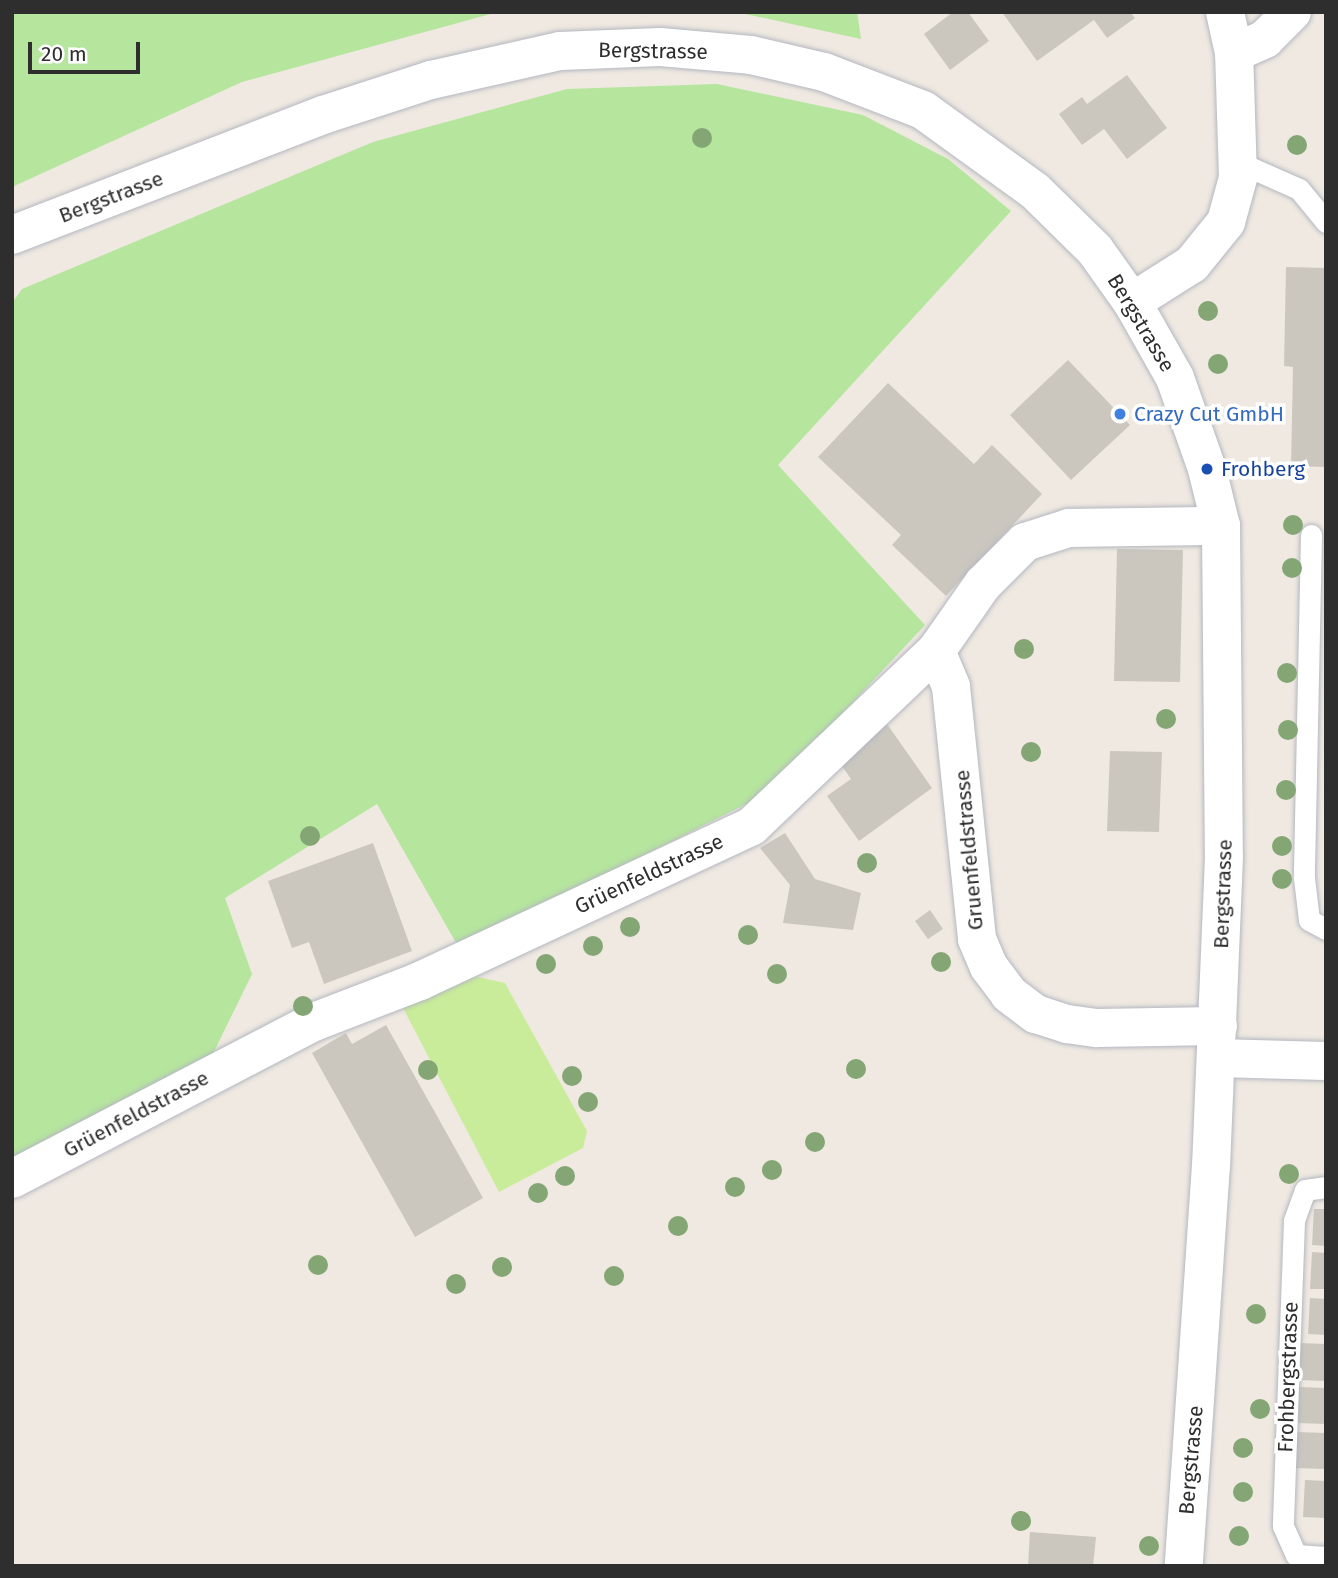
<!DOCTYPE html>
<meta charset="utf-8">
<style>
body{margin:0}
#map{position:relative;width:1338px;height:1578px;overflow:hidden;background:#efe9e1;font-family:"Fira Sans",sans-serif}
div>[style]{position:absolute}
.green>*{inset:0;background:#b6e59e}
.pitch>*{inset:0;background:#c9ec9a}
.building>*{inset:0;background:#cbc7bf}
.roads{filter:drop-shadow(0 0 2px #b4b7c1) drop-shadow(0 0 2px #b4b7c1)}
.lane>*{height:21px;margin:-10.5px;padding:0 10.5px;transform-origin:10.5px;border-radius:10.5px;background:#fff}
.street>*{height:38px;margin:-19px;padding:0 19px;transform-origin:19px;border-radius:19px;background:#fff}
.secondary>*{height:38px;margin:-19px;padding:0 19px;transform-origin:19px;border-radius:19px;background:#fff}
.trees>*{width:20px;height:20px;margin:-10px;border-radius:50%;background:#84a574}
.dots>*{width:19px;height:19px;translate:-50% -50%;box-sizing:border-box;border:4px solid #fff;border-radius:50%}
span{translate:-50% -50%;white-space:nowrap;text-align:center;line-height:1.15;-webkit-text-stroke:7px #fff;paint-order:stroke}
.street-label{font-size:21px;color:#2e2e2e}
.shop-label{font-size:21px;color:#366cbe}
.left{translate:0 -50%;text-align:left}
.transit-label{font-size:21px;color:#164399}
.frame{position:absolute;inset:0;border:14px solid #2e2e2e;pointer-events:none}
.scale{position:absolute;left:28px;top:42px;width:112px;height:32px;box-sizing:border-box;border:4px solid #2e2e2e;border-top:0;padding-left:9px;font-size:21px;line-height:24px;white-space:nowrap;color:#2e2e2e;-webkit-text-stroke:5px #fff;paint-order:stroke}
</style>
<div id="map">
<div class="green">
<i style="clip-path:polygon(12px 12px,498px 12px,242px 82px,12px 187px)"></i>
<i style="clip-path:polygon(736px 12px,857px 12px,861px 39px)"></i>
<i style="clip-path:polygon(717px 84px,863px 115px,948px 159px,1011px 211px,778px 465px,925px 625px,768px 793px,459px 948px,377px 804px,225px 898px,252px 974px,207px 1066px,12px 1172px,12px 303px,22px 289px,373px 142px,567px 89px)"></i>
</div>
<div class="pitch">
<i style="clip-path:polygon(464px 974px,505px 983px,587px 1131px,583px 1148px,499px 1192px,403px 1008px)"></i>
</div>
<div class="building">
<i style="clip-path:polygon(953px 12px,968px 12px,989px 41px,950px 70px,924px 34px)"></i>
<i style="clip-path:polygon(1002px 12px,1130px 12px,1135px 18px,1107px 38px,1094px 20px,1037px 61px)"></i>
<i style="clip-path:polygon(1127px 75px,1167px 128px,1127px 159px,1104px 129px,1082px 145px,1059px 114px,1082px 97px,1087px 104px)"></i>
<i style="clip-path:polygon(1286px 267px,1326px 268px,1326px 467px,1291px 466px,1293px 367px,1284px 366px)"></i>
<i style="clip-path:polygon(1068px 360px,1130px 425px,1071px 480px,1010px 415px)"></i>
<i style="clip-path:polygon(888px 383px,974px 464px,992px 445px,1042px 494px,946px 596px,892px 545px,901px 535px,818px 457px)"></i>
<i style="clip-path:polygon(1117px 549px,1183px 550px,1180px 682px,1114px 681px)"></i>
<i style="clip-path:polygon(887px 724px,932px 788px,859px 841px,827px 796px,851px 779px,837px 759px)"></i>
<i style="clip-path:polygon(1110px 751px,1162px 752px,1159px 832px,1107px 831px)"></i>
<i style="clip-path:polygon(785px 833px,815px 879px,861px 893px,853px 930px,783px 923px,790px 885px,760px 848px)"></i>
<i style="clip-path:polygon(373px 843px,412px 951px,324px 984px,309px 942px,292px 948px,268px 881px)"></i>
<i style="clip-path:polygon(930px 910px,943px 929px,928px 939px,915px 921px)"></i>
<i style="clip-path:polygon(386px 1025px,483px 1198px,415px 1237px,312px 1053px,346px 1033px,352px 1044px)"></i>
<i style="clip-path:polygon(1314px 1209px,1326px 1209px,1326px 1246px,1312px 1245px)"></i>
<i style="clip-path:polygon(1312px 1252px,1326px 1253px,1326px 1289px,1310px 1289px)"></i>
<i style="clip-path:polygon(1310px 1298px,1326px 1299px,1326px 1335px,1308px 1334px)"></i>
<i style="clip-path:polygon(1300px 1343px,1326px 1344px,1326px 1381px,1298px 1380px)"></i>
<i style="clip-path:polygon(1298px 1387px,1326px 1388px,1326px 1424px,1296px 1423px)"></i>
<i style="clip-path:polygon(1296px 1432px,1326px 1433px,1325px 1469px,1295px 1468px)"></i>
<i style="clip-path:polygon(1305px 1480px,1326px 1481px,1326px 1518px,1303px 1517px)"></i>
<i style="clip-path:polygon(1030px 1532px,1096px 1537px,1093px 1566px,1028px 1566px)"></i>
</div>
<div class="roads">
<div class="lane">
<i style="left:1238px;top:162px;width:67px;rotate:23.9deg"></i>
<i style="left:1299px;top:189px;width:43px;rotate:50.7deg"></i>
<i style="left:1311px;top:535px;width:343px;rotate:91.2deg"></i>
<i style="left:1304px;top:878px;width:42px;rotate:83.2deg"></i>
<i style="left:1309px;top:920px;width:19px;rotate:28deg"></i>
<i style="left:1326px;top:1187px;width:21px;rotate:172deg"></i>
<i style="left:1305px;top:1190px;width:33px;rotate:110deg"></i>
<i style="left:1294px;top:1221px;width:305px;rotate:92.1deg"></i>
<i style="left:1283px;top:1526px;width:32px;rotate:66deg"></i>
<i style="left:1296px;top:1555px;width:30px;rotate:4deg"></i>
</div>
<div class="street">
<i style="left:1234px;top:53px;width:34px;rotate:-24deg"></i>
<i style="left:1265px;top:39px;width:38px;rotate:-45deg"></i>
<i style="left:1132px;top:302px;width:71px;rotate:-32.3deg"></i>
<i style="left:1192px;top:264px;width:54px;rotate:-51deg"></i>
<i style="left:1226px;top:222px;width:46px;rotate:-74.7deg"></i>
<i style="left:1238px;top:178px;width:125px;rotate:-91.8deg"></i>
<i style="left:1234px;top:53px;width:42px;rotate:-102.4deg"></i>
<i style="left:936px;top:651px;width:39px;rotate:67deg"></i>
<i style="left:951px;top:687px;width:253px;rotate:84.1deg"></i>
<i style="left:977px;top:939px;width:30px;rotate:67deg"></i>
<i style="left:989px;top:967px;width:34px;rotate:53deg"></i>
<i style="left:1009px;top:994px;width:34px;rotate:37deg"></i>
<i style="left:1036px;top:1014px;width:33px;rotate:18deg"></i>
<i style="left:1067px;top:1024px;width:30px;rotate:8deg"></i>
<i style="left:1097px;top:1028px;width:121px;rotate:-0.9deg"></i>
<i style="left:1217px;top:1058px;width:109px;rotate:1.6deg"></i>
<i style="left:12px;top:1179px;width:340px;rotate:-27.5deg"></i>
<i style="left:314px;top:1022px;width:114px;rotate:-21.1deg"></i>
<i style="left:420px;top:981px;width:366px;rotate:-25deg"></i>
<i style="left:752px;top:826px;width:254px;rotate:-43.6deg"></i>
<i style="left:936px;top:651px;width:82px;rotate:-55deg"></i>
<i style="left:983px;top:584px;width:59px;rotate:-45deg"></i>
<i style="left:1025px;top:542px;width:46px;rotate:-17.7deg"></i>
<i style="left:1069px;top:528px;width:152px;rotate:-0.8deg"></i>
</div>
<div class="secondary">
<i style="left:12px;top:235px;width:333px;rotate:-21.1deg"></i>
<i style="left:323px;top:115px;width:114px;rotate:-18deg"></i>
<i style="left:431px;top:80px;width:132px;rotate:-12.7deg"></i>
<i style="left:560px;top:51px;width:100px;rotate:-2.3deg"></i>
<i style="left:660px;top:47px;width:91px;rotate:5deg"></i>
<i style="left:751px;top:55px;width:75px;rotate:13.1deg"></i>
<i style="left:824px;top:72px;width:106px;rotate:21deg"></i>
<i style="left:923px;top:110px;width:138px;rotate:35.9deg"></i>
<i style="left:1035px;top:191px;width:84px;rotate:44.5deg"></i>
<i style="left:1095px;top:250px;width:64px;rotate:54.6deg"></i>
<i style="left:1132px;top:302px;width:87px;rotate:60.5deg"></i>
<i style="left:1175px;top:378px;width:96px;rotate:70.6deg"></i>
<i style="left:1207px;top:469px;width:59px;rotate:76.2deg"></i>
<i style="left:1221px;top:526px;width:331px;rotate:89.5deg"></i>
<i style="left:1224px;top:857px;width:308px;rotate:92.4deg"></i>
<i style="left:1211px;top:1165px;width:402px;rotate:93.9deg"></i>
</div>
</div>
<div class="trees">
<i style="left:702px;top:138px"></i>
<i style="left:1297px;top:145px"></i>
<i style="left:1208px;top:311px"></i>
<i style="left:1218px;top:364px"></i>
<i style="left:1293px;top:525px"></i>
<i style="left:1292px;top:568px"></i>
<i style="left:1024px;top:649px"></i>
<i style="left:1287px;top:673px"></i>
<i style="left:1166px;top:719px"></i>
<i style="left:1288px;top:730px"></i>
<i style="left:1031px;top:752px"></i>
<i style="left:1286px;top:790px"></i>
<i style="left:310px;top:836px"></i>
<i style="left:1282px;top:846px"></i>
<i style="left:867px;top:863px"></i>
<i style="left:1282px;top:879px"></i>
<i style="left:630px;top:927px"></i>
<i style="left:748px;top:935px"></i>
<i style="left:593px;top:946px"></i>
<i style="left:941px;top:962px"></i>
<i style="left:546px;top:964px"></i>
<i style="left:777px;top:974px"></i>
<i style="left:303px;top:1006px"></i>
<i style="left:856px;top:1069px"></i>
<i style="left:428px;top:1070px"></i>
<i style="left:572px;top:1076px"></i>
<i style="left:588px;top:1102px"></i>
<i style="left:815px;top:1142px"></i>
<i style="left:772px;top:1170px"></i>
<i style="left:1289px;top:1174px"></i>
<i style="left:565px;top:1176px"></i>
<i style="left:735px;top:1187px"></i>
<i style="left:538px;top:1193px"></i>
<i style="left:678px;top:1226px"></i>
<i style="left:318px;top:1265px"></i>
<i style="left:502px;top:1267px"></i>
<i style="left:614px;top:1276px"></i>
<i style="left:456px;top:1284px"></i>
<i style="left:1256px;top:1314px"></i>
<i style="left:1260px;top:1409px"></i>
<i style="left:1243px;top:1448px"></i>
<i style="left:1243px;top:1492px"></i>
<i style="left:1021px;top:1521px"></i>
<i style="left:1239px;top:1536px"></i>
<i style="left:1149px;top:1546px"></i>
</div>
<div class="dots">
<i style="left:1120px;top:414px;background:#3f7fe0"></i>
<i style="left:1207px;top:469px;background:#1a4fb4"></i>
</div>
<div class="street-label">
<span style="left:653px;top:51px;rotate:1deg">Bergstrasse</span>
<span style="left:111px;top:197px;rotate:-21deg">Bergstrasse</span>
<span style="left:1141px;top:323px;rotate:59deg">Bergstrasse</span>
<span style="left:969px;top:850px;rotate:-95deg">Gruenfeldstrasse</span>
<span style="left:649px;top:874px;rotate:-25deg">Grüenfeldstrasse</span>
<span style="left:1223px;top:894px;rotate:-88deg">Bergstrasse</span>
<span style="left:136px;top:1114px;rotate:-28deg">Grüenfeldstrasse</span>
<span style="left:1288px;top:1377px;rotate:-88deg">Frohbergstrasse</span>
<span style="left:1191px;top:1460px;rotate:-85deg">Bergstrasse</span>
</div>
<div class="shop-label">
<span class="left" style="left:1134px;top:414px">Crazy Cut GmbH</span>
</div>
<div class="transit-label">
<span class="left" style="left:1221px;top:469px">Frohberg</span>
</div>
<div class="frame"></div>
<div class="scale">20 m</div>
</div>
